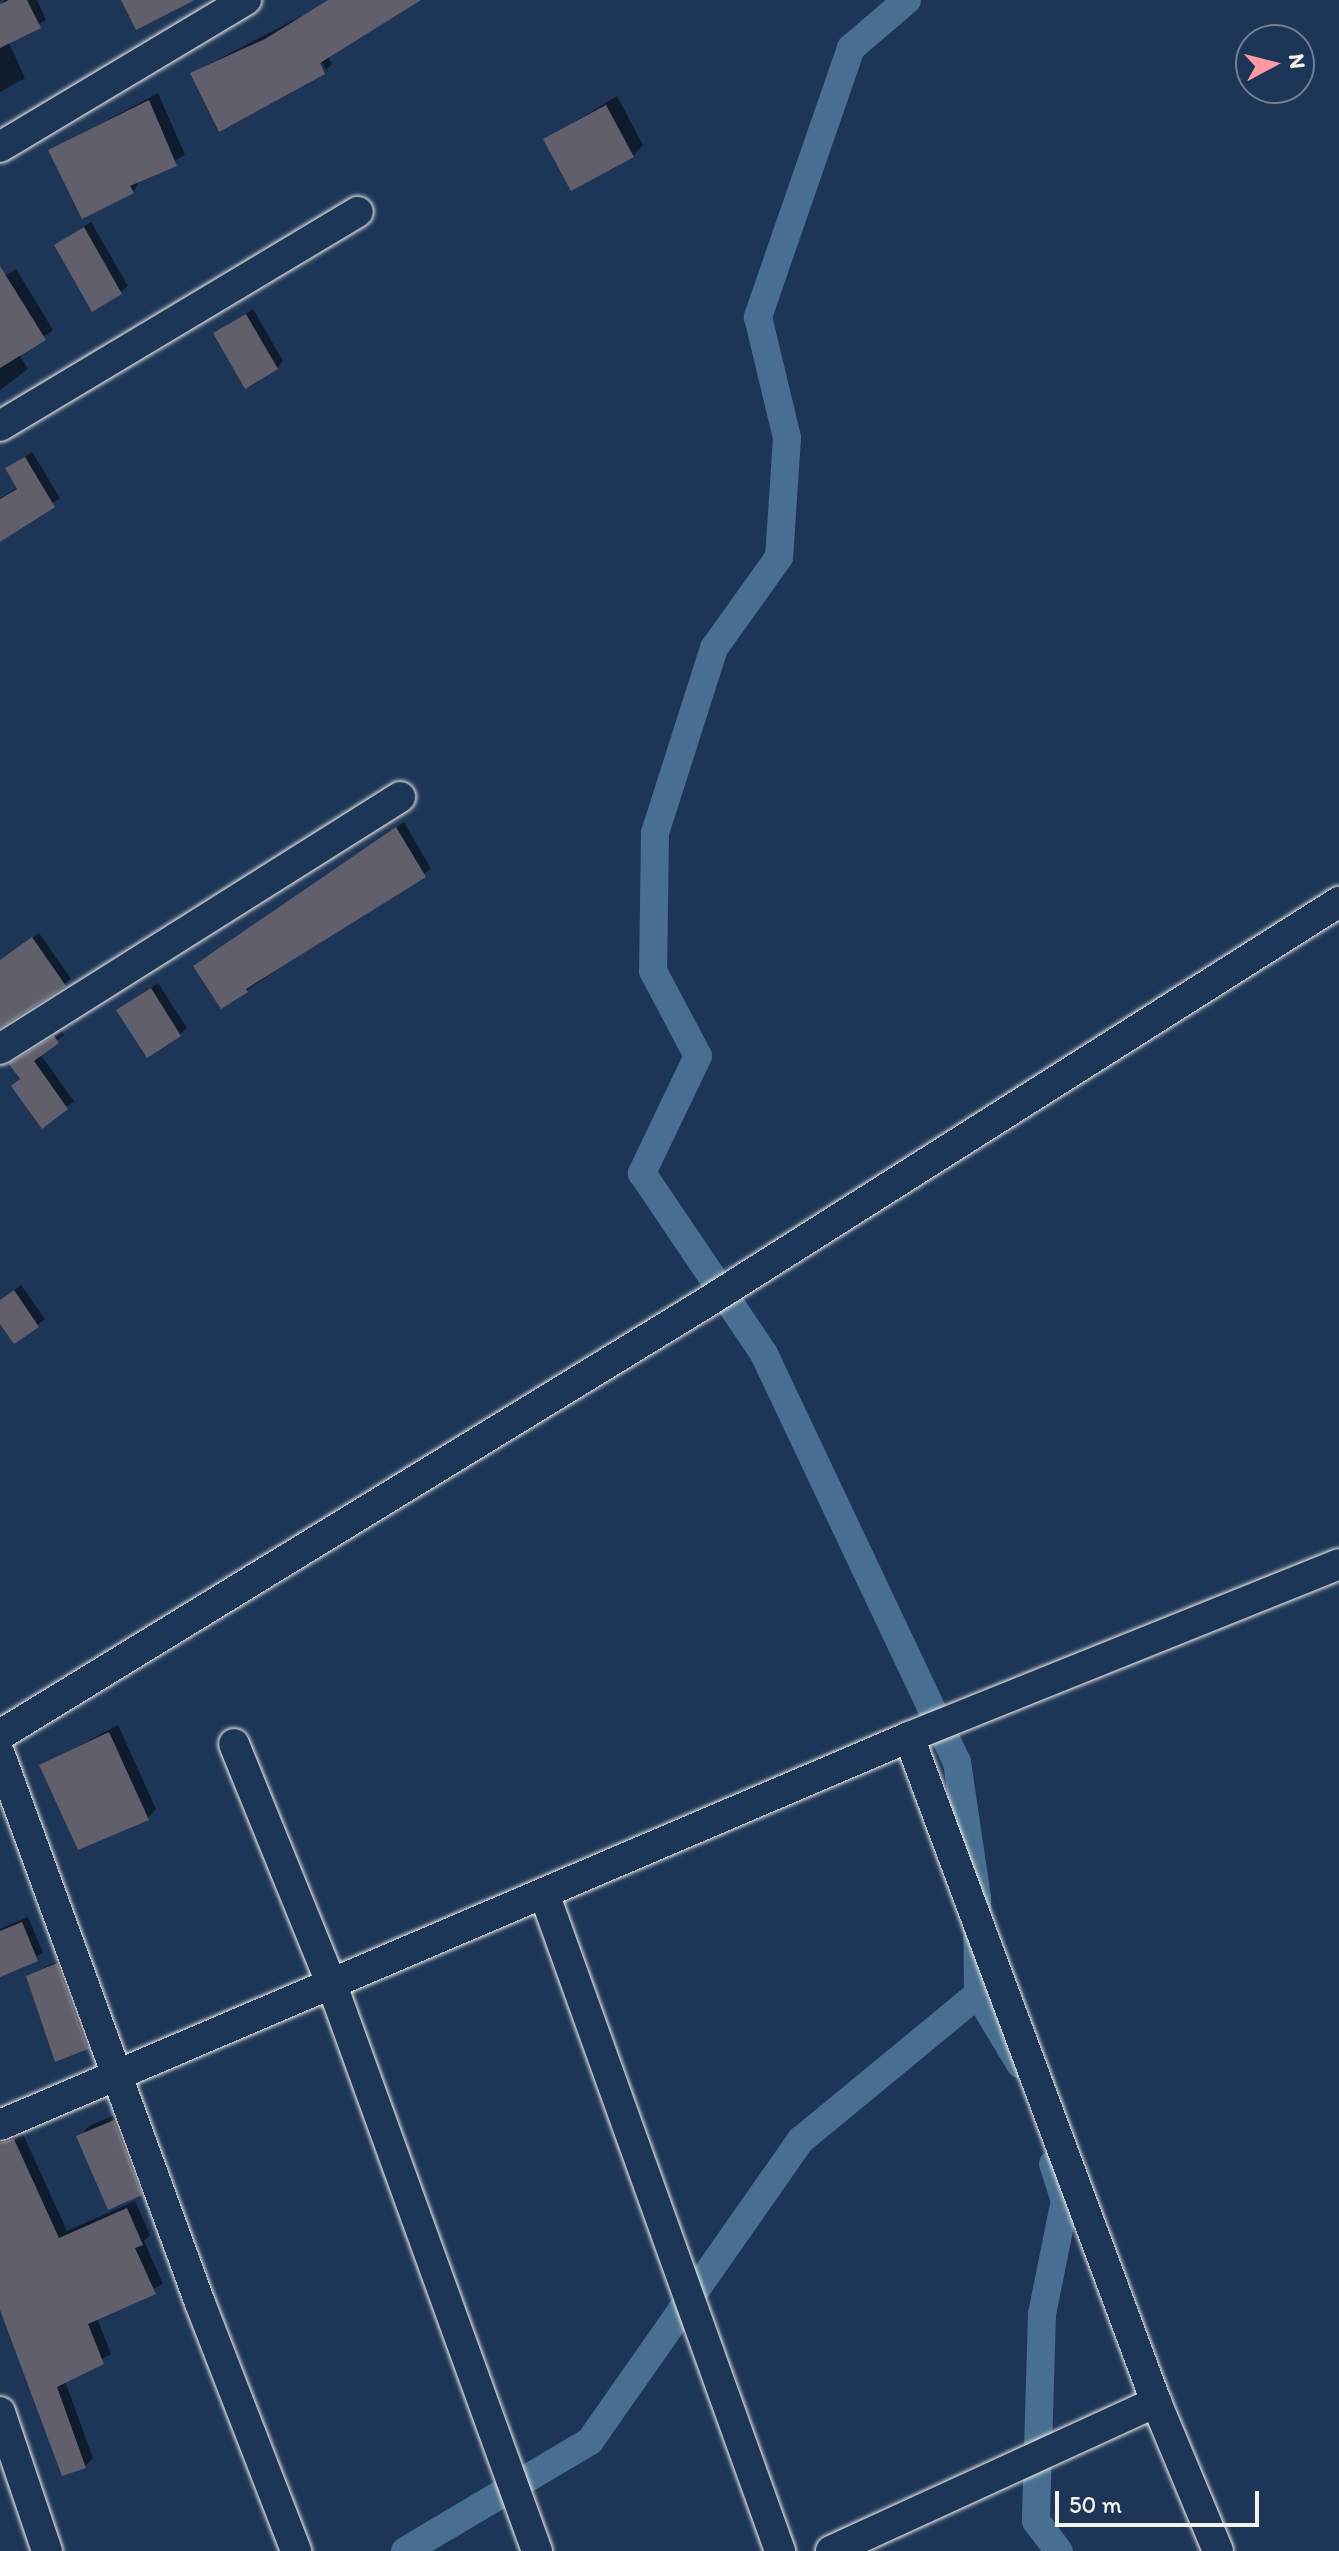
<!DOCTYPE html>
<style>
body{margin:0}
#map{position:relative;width:1339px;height:2551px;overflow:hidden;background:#1d3557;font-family:Itim,sans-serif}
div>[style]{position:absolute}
.shadow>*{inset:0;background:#0007}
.canal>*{height:28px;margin:-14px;padding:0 14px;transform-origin:14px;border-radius:14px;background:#486f90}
.building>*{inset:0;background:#625f6d}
.roads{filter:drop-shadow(0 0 2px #f4f1e8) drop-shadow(0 0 2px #f4f1e8)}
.minor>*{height:30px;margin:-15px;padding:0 15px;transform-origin:15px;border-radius:15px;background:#1d3557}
span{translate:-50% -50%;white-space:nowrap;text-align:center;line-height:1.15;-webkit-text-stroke:7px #1d3557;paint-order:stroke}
.north{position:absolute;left:1235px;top:24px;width:80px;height:80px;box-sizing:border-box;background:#1d3557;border:2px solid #738091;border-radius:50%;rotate:83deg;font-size:22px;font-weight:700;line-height:32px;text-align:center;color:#f4f1e8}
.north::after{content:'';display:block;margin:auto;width:28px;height:36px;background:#ff9aa2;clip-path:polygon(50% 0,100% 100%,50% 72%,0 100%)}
.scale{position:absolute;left:1055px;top:2491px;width:204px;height:36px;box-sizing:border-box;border:4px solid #f4f1e8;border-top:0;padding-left:10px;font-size:24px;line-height:28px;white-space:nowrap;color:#f4f1e8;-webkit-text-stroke:6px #1d3557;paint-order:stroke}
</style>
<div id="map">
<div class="shadow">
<i style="clip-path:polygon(5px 0,37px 0,46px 20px,8px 41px,25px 78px,0 92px,0 5px)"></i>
<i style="clip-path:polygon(332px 0,409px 0,328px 56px,332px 64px,326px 70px,317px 53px,192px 73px)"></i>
<i style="clip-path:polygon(158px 93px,185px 155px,140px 180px,133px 192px,51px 150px)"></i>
<i style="clip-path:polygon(617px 96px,643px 145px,633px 156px,546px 139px)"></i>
<i style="clip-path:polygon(91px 222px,128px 286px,121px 292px,56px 245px)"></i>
<i style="clip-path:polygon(16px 269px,53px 330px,19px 354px,28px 369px,0 390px,0 279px)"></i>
<i style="clip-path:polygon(253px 309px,283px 361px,277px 368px,216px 334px)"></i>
<i style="clip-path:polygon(32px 452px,60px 498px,0 539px,0 498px,18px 488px,7px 469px)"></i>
<i style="clip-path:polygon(404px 822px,431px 869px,221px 1007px,196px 966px)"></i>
<i style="clip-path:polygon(39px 933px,71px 979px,0 1027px,0 960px)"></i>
<i style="clip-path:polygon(158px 983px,187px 1028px,180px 1035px,118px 1010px)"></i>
<i style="clip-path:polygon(62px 1031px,64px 1035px,40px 1054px,74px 1101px,42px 1126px,12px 1065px)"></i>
<i style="clip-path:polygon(21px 1285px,45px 1319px,15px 1342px,0 1320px,0 1300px)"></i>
<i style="clip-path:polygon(118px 1725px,156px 1809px,148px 1818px,41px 1766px)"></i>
<i style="clip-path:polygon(28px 1917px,43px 1953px,0 1975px,0 1929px)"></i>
<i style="clip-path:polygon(63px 1958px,94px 2041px,87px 2047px,28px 1976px)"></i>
<i style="clip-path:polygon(124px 2111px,151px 2183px,140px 2194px,79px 2137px,89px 2126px)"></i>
<i style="clip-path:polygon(22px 2132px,67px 2231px,135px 2201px,150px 2235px,144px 2241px,163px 2284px,97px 2318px,111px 2354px,65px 2381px,93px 2458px,85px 2466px,0 2307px,0 2140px)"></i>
</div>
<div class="canal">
<i style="left:907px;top:0;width:74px;rotate:139.4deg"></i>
<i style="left:851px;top:48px;width:285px;rotate:109.1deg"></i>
<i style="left:758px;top:317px;width:124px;rotate:76.5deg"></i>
<i style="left:787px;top:438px;width:119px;rotate:93.8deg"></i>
<i style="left:779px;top:557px;width:112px;rotate:125.5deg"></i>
<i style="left:714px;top:648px;width:194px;rotate:107.7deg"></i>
<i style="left:655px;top:833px;width:138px;rotate:90.8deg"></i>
<i style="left:653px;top:971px;width:96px;rotate:62.1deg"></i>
<i style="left:698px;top:1056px;width:130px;rotate:115.6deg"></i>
<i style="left:642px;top:1173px;width:218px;rotate:56deg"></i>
<i style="left:764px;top:1354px;width:451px;rotate:64.7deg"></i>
<i style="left:957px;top:1762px;width:136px;rotate:81.6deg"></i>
<i style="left:977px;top:1897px;width:97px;rotate:89.4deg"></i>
<i style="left:978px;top:1994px;width:82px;rotate:59deg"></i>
<i style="left:1053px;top:2164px;width:38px;rotate:72deg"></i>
<i style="left:1065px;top:2200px;width:116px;rotate:101.4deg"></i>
<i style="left:1042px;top:2314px;width:207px;rotate:91.7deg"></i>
<i style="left:1036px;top:2521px;width:38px;rotate:53deg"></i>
<i style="left:405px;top:2551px;width:215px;rotate:-30.7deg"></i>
<i style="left:590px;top:2441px;width:368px;rotate:-55deg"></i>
<i style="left:801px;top:2140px;width:229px;rotate:-39.5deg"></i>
</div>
<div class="building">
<i style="clip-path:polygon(9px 0,27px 0,41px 28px,0 48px,0 4px)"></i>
<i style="clip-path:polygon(121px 0,195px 0,136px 30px)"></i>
<i style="clip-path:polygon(328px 0,421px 0,320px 63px,325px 74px,219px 132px,190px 73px,265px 39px)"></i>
<i style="clip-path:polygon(149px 100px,177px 166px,130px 186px,134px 193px,82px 219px,48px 150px)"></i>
<i style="clip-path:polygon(606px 105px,634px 157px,571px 191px,543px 139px)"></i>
<i style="clip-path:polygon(84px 227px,122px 294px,92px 312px,54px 245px)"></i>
<i style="clip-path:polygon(0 266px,46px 340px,0 368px)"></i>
<i style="clip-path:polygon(246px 314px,278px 369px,245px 389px,213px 333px)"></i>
<i style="clip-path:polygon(25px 457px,55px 507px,0 542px,0 499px,17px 489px,5px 468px)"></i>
<i style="clip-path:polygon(396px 827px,426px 877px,246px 989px,248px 992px,221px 1009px,193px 966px)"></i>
<i style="clip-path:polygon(32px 937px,66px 986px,0 1028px,0 960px)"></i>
<i style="clip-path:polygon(151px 988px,181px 1036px,147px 1058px,116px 1010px)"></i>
<i style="clip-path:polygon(54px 1036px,59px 1043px,34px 1061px,68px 1109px,42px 1129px,11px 1086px,20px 1079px,9px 1064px)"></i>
<i style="clip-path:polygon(14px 1290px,39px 1327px,14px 1344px,0 1324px,0 1300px)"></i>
<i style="clip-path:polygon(109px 1732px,149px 1820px,78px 1850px,39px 1765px)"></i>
<i style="clip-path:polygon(22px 1922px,38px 1961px,0 1977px,0 1931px)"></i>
<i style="clip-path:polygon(57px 1963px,88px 2049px,55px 2062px,26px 1976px)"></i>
<i style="clip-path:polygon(114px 2120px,142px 2195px,108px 2210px,76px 2136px)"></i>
<i style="clip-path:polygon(14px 2139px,59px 2238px,127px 2208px,143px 2245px,135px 2248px,156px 2294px,88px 2324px,104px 2364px,57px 2387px,86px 2468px,62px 2476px,0 2310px,0 2143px)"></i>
</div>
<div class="roads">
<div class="minor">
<i style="left:0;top:147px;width:287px;rotate:-30.9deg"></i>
<i style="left:0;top:426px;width:417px;rotate:-30.9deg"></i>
<i style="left:0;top:1049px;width:473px;rotate:-32.2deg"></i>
<i style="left:0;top:1735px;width:825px;rotate:-31.48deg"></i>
<i style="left:704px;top:1304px;width:752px;rotate:-32.34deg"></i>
<i style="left:909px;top:1737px;width:709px;rotate:69.62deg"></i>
<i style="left:1156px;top:2402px;width:161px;rotate:67.4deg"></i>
<i style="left:234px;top:1744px;width:260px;rotate:67.9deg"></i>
<i style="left:332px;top:1985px;width:602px;rotate:70.09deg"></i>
<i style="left:0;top:1755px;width:583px;rotate:69.95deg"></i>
<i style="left:200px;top:2303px;width:266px;rotate:68.8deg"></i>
<i style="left:545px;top:1896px;width:696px;rotate:70.26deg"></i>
<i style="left:0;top:2125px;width:988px;rotate:-23.11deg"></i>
<i style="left:909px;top:1737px;width:463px;rotate:-21.9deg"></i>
<i style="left:0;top:2412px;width:147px;rotate:71.3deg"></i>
<i style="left:831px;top:2551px;width:358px;rotate:-24.6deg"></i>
</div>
</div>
<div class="north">N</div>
<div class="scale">50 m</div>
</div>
